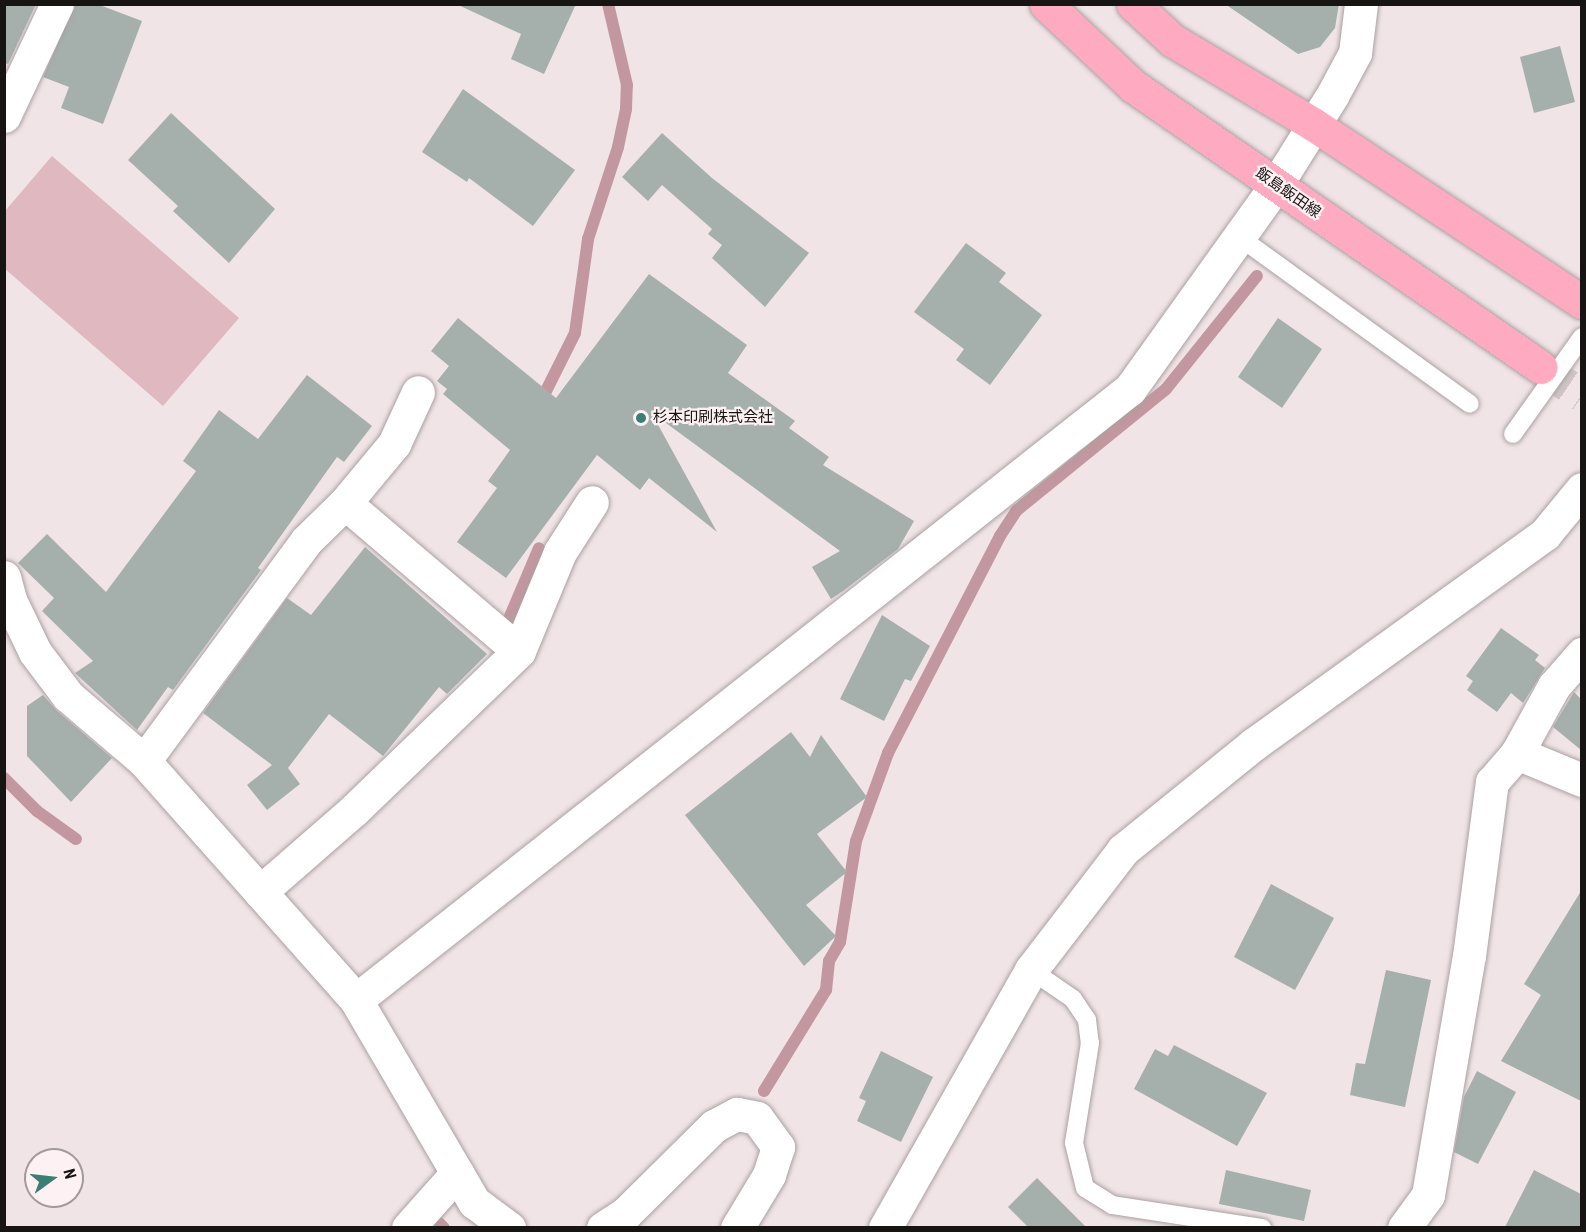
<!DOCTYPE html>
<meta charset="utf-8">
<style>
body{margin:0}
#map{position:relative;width:1586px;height:1232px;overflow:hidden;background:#f0e4e6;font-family:"Roboto Condensed","Noto Sans JP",sans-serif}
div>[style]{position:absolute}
.green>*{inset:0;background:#e0b8bf}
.stream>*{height:12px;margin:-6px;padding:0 6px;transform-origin:6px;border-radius:6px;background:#c3979f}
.building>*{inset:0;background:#a5b0ad}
.primary-tunnel>*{height:33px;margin-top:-16.5px;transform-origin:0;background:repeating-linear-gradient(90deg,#cfc5c6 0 33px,transparent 0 49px)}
.roads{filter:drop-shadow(0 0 2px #aba0a2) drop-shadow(0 0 2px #aba0a2)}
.lane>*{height:18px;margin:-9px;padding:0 9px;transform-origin:9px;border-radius:9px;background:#fff}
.street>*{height:33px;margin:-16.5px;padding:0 16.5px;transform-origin:16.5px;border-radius:16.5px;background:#fff}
.primary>*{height:33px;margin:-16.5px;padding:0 16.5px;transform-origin:16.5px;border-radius:16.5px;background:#feaac0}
.dots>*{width:16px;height:16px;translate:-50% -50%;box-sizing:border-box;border:3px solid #fdf1f3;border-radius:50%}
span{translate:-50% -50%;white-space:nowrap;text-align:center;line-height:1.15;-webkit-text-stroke:4.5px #fdf1f3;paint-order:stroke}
.street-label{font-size:15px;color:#171414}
.poi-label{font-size:15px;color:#171414}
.left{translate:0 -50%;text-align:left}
.frame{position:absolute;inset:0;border:6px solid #171414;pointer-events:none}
.north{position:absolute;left:24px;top:1148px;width:60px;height:60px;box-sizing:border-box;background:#fdf1f3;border:2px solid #a1999a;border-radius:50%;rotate:75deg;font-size:16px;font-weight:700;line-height:24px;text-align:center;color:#171414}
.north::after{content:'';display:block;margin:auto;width:21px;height:27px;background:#3a7f73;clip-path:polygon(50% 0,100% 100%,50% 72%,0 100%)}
</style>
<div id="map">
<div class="green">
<i style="clip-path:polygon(52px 156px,239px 318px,163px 406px,5px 269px,5px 211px)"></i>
</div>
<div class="stream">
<i style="left:540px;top:403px;width:78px;rotate:-63.4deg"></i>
<i style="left:575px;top:333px;width:95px;rotate:-82.1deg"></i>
<i style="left:588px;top:239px;width:97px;rotate:-71.9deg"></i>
<i style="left:618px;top:147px;width:39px;rotate:-78deg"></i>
<i style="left:626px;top:109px;width:24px;rotate:-88deg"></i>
<i style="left:627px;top:85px;width:83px;rotate:-103.2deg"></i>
<i style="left:508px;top:621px;width:79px;rotate:-67deg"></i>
<i style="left:4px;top:778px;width:47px;rotate:45deg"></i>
<i style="left:37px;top:811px;width:48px;rotate:35.7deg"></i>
<i style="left:764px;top:1091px;width:119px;rotate:-58.5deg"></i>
<i style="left:826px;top:990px;width:29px;rotate:-84deg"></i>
<i style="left:829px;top:961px;width:22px;rotate:-60deg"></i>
<i style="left:840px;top:942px;width:102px;rotate:-81deg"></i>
<i style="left:856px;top:841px;width:94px;rotate:-70deg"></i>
<i style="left:888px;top:753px;width:244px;rotate:-62.7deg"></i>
<i style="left:1000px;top:536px;width:30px;rotate:-57deg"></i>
<i style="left:1016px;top:511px;width:193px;rotate:-39.1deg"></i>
<i style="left:1166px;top:389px;width:145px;rotate:-51.2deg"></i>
<i style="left:439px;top:1223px;width:7px;rotate:45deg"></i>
</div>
<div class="building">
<i style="clip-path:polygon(4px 4px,36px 4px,8px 64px,4px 63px)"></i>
<i style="clip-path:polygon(75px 4px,97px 4px,142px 21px,103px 124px,61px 108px,69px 87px,43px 77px)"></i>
<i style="clip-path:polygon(456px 4px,576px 4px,544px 74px,511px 59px,521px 34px)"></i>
<i style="clip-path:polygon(1225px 4px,1339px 4px,1335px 28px,1320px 47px,1298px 54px)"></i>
<i style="clip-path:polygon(1560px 46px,1575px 102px,1534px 113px,1520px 57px)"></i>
<i style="clip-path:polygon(463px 89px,575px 170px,533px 226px,469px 178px,467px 182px,422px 152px)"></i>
<i style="clip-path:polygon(171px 113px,275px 209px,229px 263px,173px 211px,178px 206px,128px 160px)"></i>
<i style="clip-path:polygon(662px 133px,712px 178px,809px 253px,765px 307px,712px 258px,722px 245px,708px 234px,712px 229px,662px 185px,648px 201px,622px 177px)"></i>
<i style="clip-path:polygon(966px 243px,1006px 273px,999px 282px,1042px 315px,990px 385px,956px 360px,964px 349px,914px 312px)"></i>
<i style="clip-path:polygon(649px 274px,747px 345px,728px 373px,795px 421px,789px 428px,829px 457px,823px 465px,914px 521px,898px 549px,843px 591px,831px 599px,812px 567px,840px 551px,651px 412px,717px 532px,649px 478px,640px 490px,597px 455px,506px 578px,457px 542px,497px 488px,488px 481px,510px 450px,443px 394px,447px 389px,437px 381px,449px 366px,431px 351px,458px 318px,556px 398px)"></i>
<i style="clip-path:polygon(1278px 318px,1322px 349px,1282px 408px,1238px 377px)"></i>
<i style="clip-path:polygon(307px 375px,372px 426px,344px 462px,337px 457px,258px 568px,261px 570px,173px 690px,168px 687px,137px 730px,75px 673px,93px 661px,42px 611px,54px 598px,18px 563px,47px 534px,106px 592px,196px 471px,183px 461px,219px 410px,258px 439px)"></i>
<i style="clip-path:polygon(365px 547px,487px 654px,447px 694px,439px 687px,383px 756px,329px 714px,288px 768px,300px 784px,267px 810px,247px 785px,272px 765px,203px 713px,287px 598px,311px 615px)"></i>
<i style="clip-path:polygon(882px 615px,930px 646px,911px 681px,905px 679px,884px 721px,840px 699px)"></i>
<i style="clip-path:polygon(1501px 628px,1539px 655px,1535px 660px,1545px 668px,1523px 703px,1511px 693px,1497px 712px,1467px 690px,1473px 681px,1466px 676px)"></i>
<i style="clip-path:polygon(1574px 692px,1581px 699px,1581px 750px,1553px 727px)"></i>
<i style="clip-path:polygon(43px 695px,56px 710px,112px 758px,71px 802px,27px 756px,27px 706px)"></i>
<i style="clip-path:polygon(791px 732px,810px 757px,821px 735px,867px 797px,817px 834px,847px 872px,806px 905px,836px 936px,804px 966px,685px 815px)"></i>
<i style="clip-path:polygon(1271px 884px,1334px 918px,1295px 990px,1234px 957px)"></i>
<i style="clip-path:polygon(1581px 891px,1581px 1101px,1501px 1061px,1541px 995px,1524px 984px)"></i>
<i style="clip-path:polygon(1386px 970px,1431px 980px,1405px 1107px,1350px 1095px,1356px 1063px,1365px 1064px)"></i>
<i style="clip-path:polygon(1174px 1045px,1267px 1093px,1237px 1146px,1134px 1089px,1155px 1049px,1168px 1056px)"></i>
<i style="clip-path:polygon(881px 1051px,933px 1077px,901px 1142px,857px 1121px,866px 1101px,859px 1098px)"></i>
<i style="clip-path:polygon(1477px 1071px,1516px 1092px,1478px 1164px,1454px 1152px,1464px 1097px)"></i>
<i style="clip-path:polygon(1226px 1170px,1311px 1190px,1304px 1221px,1219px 1204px)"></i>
<i style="clip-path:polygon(1534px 1170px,1581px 1194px,1581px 1227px,1505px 1227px)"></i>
<i style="clip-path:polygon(1037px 1178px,1086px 1227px,1028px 1227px,1008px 1207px)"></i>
</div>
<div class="primary-tunnel">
<i style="left:1541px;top:367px;width:50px;rotate:34.3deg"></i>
</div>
<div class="roads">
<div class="lane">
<i style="left:1238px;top:236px;width:286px;rotate:35.9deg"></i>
<i style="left:1513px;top:434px;width:119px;rotate:-54.6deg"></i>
<i style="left:1031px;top:970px;width:51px;rotate:34.6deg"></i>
<i style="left:1073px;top:999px;width:25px;rotate:56deg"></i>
<i style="left:1087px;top:1020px;width:23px;rotate:83deg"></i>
<i style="left:1090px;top:1043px;width:101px;rotate:99.1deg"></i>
<i style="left:1074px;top:1143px;width:46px;rotate:76.3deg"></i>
<i style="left:1085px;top:1188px;width:32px;rotate:32deg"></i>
<i style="left:1112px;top:1205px;width:152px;rotate:8.7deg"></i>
</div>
<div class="street">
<i style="left:4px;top:116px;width:124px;rotate:-64.7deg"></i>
<i style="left:345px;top:503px;width:77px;rotate:-50.3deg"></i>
<i style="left:394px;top:444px;width:57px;rotate:-65.2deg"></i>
<i style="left:4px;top:577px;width:24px;rotate:75deg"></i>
<i style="left:10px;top:600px;width:58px;rotate:64.3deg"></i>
<i style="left:35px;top:652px;width:55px;rotate:53.1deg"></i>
<i style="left:68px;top:696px;width:100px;rotate:40.5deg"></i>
<i style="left:144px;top:761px;width:319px;rotate:48.4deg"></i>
<i style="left:356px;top:1000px;width:234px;rotate:59.7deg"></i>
<i style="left:474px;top:1202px;width:44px;rotate:36.6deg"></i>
<i style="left:1517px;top:753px;width:70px;rotate:22.6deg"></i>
<i style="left:144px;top:761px;width:273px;rotate:-53.6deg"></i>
<i style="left:306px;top:541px;width:54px;rotate:-44.3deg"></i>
<i style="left:345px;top:503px;width:228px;rotate:40.4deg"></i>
<i style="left:260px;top:892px;width:125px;rotate:-41.1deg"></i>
<i style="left:354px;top:810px;width:229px;rotate:-43.9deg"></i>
<i style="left:519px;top:651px;width:107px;rotate:-67.5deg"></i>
<i style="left:560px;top:552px;width:59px;rotate:-57.4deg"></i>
<i style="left:356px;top:1000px;width:986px;rotate:-38.29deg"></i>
<i style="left:1130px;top:389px;width:251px;rotate:-54.4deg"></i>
<i style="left:1276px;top:185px;width:107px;rotate:-57.9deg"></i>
<i style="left:1333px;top:94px;width:47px;rotate:-61.8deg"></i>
<i style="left:1355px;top:53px;width:49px;rotate:-83deg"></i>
<i style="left:408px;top:1228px;width:74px;rotate:-48.3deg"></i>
<i style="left:603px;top:1228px;width:27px;rotate:-33deg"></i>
<i style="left:626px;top:1213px;width:124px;rotate:-44.7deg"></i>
<i style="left:714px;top:1126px;width:26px;rotate:-28deg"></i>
<i style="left:737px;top:1114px;width:20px;rotate:11deg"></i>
<i style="left:757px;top:1118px;width:36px;rotate:54deg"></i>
<i style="left:778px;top:1147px;width:29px;rotate:108deg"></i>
<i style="left:769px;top:1175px;width:62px;rotate:121.1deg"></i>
<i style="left:885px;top:1228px;width:296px;rotate:-60.5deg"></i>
<i style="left:1031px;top:970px;width:151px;rotate:-52.5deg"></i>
<i style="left:1123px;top:850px;width:169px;rotate:-39deg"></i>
<i style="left:1254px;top:744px;width:359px;rotate:-35.8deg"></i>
<i style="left:1545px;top:534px;width:58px;rotate:-50.6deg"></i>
<i style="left:1404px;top:1228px;width:41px;rotate:-54deg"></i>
<i style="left:1428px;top:1195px;width:242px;rotate:-80.3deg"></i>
<i style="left:1469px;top:956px;width:176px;rotate:-82.5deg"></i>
<i style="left:1492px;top:782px;width:38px;rotate:-49deg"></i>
<i style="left:1517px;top:753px;width:77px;rotate:-61.1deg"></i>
<i style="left:1554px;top:686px;width:43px;rotate:-48.8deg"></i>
</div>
<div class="primary">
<i style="left:1046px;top:4px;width:120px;rotate:43.3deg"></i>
<i style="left:1133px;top:86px;width:495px;rotate:34.6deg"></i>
<i style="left:1133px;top:4px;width:53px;rotate:42.7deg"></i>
<i style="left:1172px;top:40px;width:164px;rotate:30.8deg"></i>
<i style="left:1313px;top:124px;width:323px;rotate:33.5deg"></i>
</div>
</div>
<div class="dots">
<i style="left:641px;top:418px;background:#3a7f73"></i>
</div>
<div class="street-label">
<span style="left:1288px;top:193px;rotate:35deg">飯島飯田線</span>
</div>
<div class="poi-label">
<span class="left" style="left:653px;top:418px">杉本印刷株式会社</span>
</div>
<div class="frame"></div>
<div class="north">N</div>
</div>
